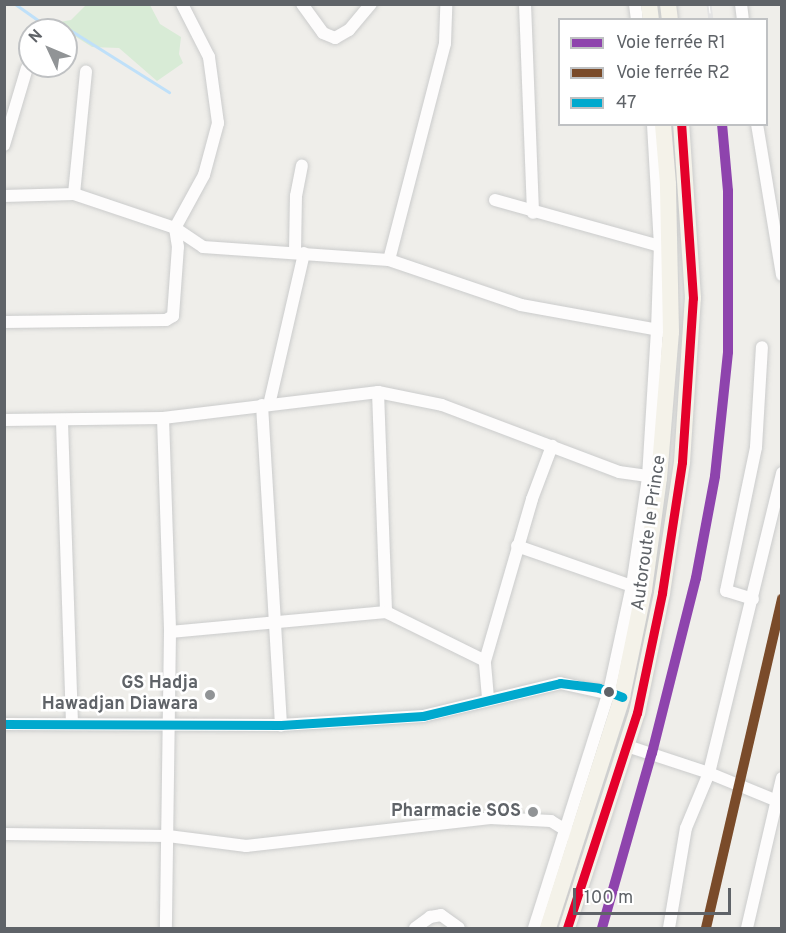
<!DOCTYPE html>
<meta charset="utf-8">
<style>
body{margin:0}
#map{position:relative;width:786px;height:933px;overflow:hidden;background:#efeeea;font-family:Overpass,sans-serif}
div>[style]{position:absolute}
.green>*{inset:0;background:#d8ebd6}
.stream>*{height:3px;margin:-1.5px;padding:0 1.5px;transform-origin:1.5px;border-radius:1.5px;background:#bfe0f9}
.roads{filter:drop-shadow(0 0 2px #cbcccc) drop-shadow(0 0 2px #cbcccc)}
.minor>*{height:12px;margin:-6px;padding:0 6px;transform-origin:6px;border-radius:6px;background:#fdfcfc}
.major>*{height:16px;margin:-8px;padding:0 8px;transform-origin:8px;border-radius:8px;background:#f4f2e9}
.rail>*{height:5px;margin-top:-2.5px;transform-origin:0;background:repeating-linear-gradient(90deg,#fff 0 9px,#e4e4e4 0 18px);box-sizing:border-box;border-block:2px solid #e4e4e4}
.bus-1>*{height:9px;margin:-4.5px;padding:0 4.5px;transform-origin:4.5px;border-radius:4.5px;background:#00a9ce}
.bus-2>*{height:9px;margin:-4.5px;padding:0 4.5px;transform-origin:4.5px;border-radius:4.5px;background:#e4002b}
.rail-1>*{height:10px;margin:-5px;padding:0 5px;transform-origin:5px;border-radius:5px;background:#8e44ad}
.rail-2>*{height:10px;margin:-5px;padding:0 5px;transform-origin:5px;border-radius:5px;background:#7a4b2a}
.dots>*{width:16px;height:16px;translate:-50% -50%;box-sizing:border-box;border:3px solid #fff;border-radius:50%}
span{translate:-50% -50%;white-space:nowrap;text-align:center;line-height:1.15;-webkit-text-stroke:5px #fff;paint-order:stroke}
.street-label{font-size:18px;color:#5f6368}
.poi-label{font-size:18px;color:#5f6368;font-weight:700}
.right{translate:-100% -50%;text-align:right}
.frame{position:absolute;inset:0;border:6px solid #5f6368;pointer-events:none}
.legend{position:absolute;left:558px;top:18px;width:210px;height:108px;box-sizing:border-box;background:#fff;border:2px solid #bfc1c3;margin:0;padding:8px 10px;list-style:none;font-size:18px;color:#5f6368}
.legend li{display:flex;align-items:center;gap:12px;height:30px}
.legend b{width:30px;border:2px solid #bfc1c3}
.north{position:absolute;left:18px;top:18px;width:60px;height:60px;box-sizing:border-box;background:#fff;border:2px solid #bfc1c3;border-radius:50%;rotate:314deg;font-size:16px;font-weight:700;line-height:24px;text-align:center;color:#5f6368}
.north::after{content:'';display:block;margin:auto;width:21px;height:27px;background:#919496;clip-path:polygon(50% 0,100% 100%,50% 72%,0 100%)}
.scale{position:absolute;left:573px;top:888px;width:158px;height:27px;box-sizing:border-box;border:3px solid #5f6368;border-top:0;padding-left:8px;font-size:18px;line-height:21px;white-space:nowrap;color:#5f6368;-webkit-text-stroke:4px #fff;paint-order:stroke}
</style>
<div id="map">
<div class="green">
<i style="clip-path:polygon(87px 4px,150px 5px,160px 24px,181px 37px,179px 54px,183px 63px,157px 81px,119px 48px,92px 47px,54px 23px,71px 20px)"></i>
</div>
<div class="stream">
<i style="left:15px;top:4px;width:42px;rotate:35.2deg"></i>
<i style="left:49px;top:28px;width:21px;rotate:5deg"></i>
<i style="left:70px;top:30px;width:117px;rotate:32.1deg"></i>
</div>
<div class="roads">
<div class="minor">
<i style="left:302px;top:4px;width:36px;rotate:54deg"></i>
<i style="left:323px;top:33px;width:13px;rotate:23deg"></i>
<i style="left:335px;top:38px;width:16px;rotate:-30deg"></i>
<i style="left:349px;top:30px;width:34px;rotate:-50deg"></i>
<i style="left:525px;top:4px;width:209px;rotate:87.8deg"></i>
<i style="left:635px;top:4px;width:16px;rotate:83deg"></i>
<i style="left:741px;top:4px;width:16px;rotate:83deg"></i>
<i style="left:757px;top:124px;width:153px;rotate:80.6deg"></i>
<i style="left:4px;top:145px;width:80px;rotate:-73.4deg"></i>
<i style="left:74px;top:194px;width:123px;rotate:-84.4deg"></i>
<i style="left:4px;top:196px;width:70px;rotate:-1.6deg"></i>
<i style="left:74px;top:194px;width:107px;rotate:18.6deg"></i>
<i style="left:175px;top:228px;width:34px;rotate:34deg"></i>
<i style="left:203px;top:247px;width:186px;rotate:4deg"></i>
<i style="left:389px;top:260px;width:139px;rotate:18.8deg"></i>
<i style="left:521px;top:305px;width:145px;rotate:10.3deg"></i>
<i style="left:495px;top:200px;width:171px;rotate:15.6deg"></i>
<i style="left:295px;top:252px;width:56px;rotate:-89deg"></i>
<i style="left:296px;top:196px;width:31px;rotate:-79deg"></i>
<i style="left:389px;top:260px;width:224px;rotate:-75.5deg"></i>
<i style="left:445px;top:43px;width:38px;rotate:-88deg"></i>
<i style="left:4px;top:322px;width:162px;rotate:-0.7deg"></i>
<i style="left:166px;top:320px;width:8px;rotate:-30deg"></i>
<i style="left:173px;top:316px;width:69px;rotate:-85.9deg"></i>
<i style="left:178px;top:247px;width:19px;rotate:-99deg"></i>
<i style="left:175px;top:228px;width:60px;rotate:-61.3deg"></i>
<i style="left:204px;top:175px;width:54px;rotate:-74.9deg"></i>
<i style="left:218px;top:123px;width:67px;rotate:-97.8deg"></i>
<i style="left:209px;top:57px;width:59px;rotate:-117deg"></i>
<i style="left:378px;top:392px;width:220px;rotate:87.9deg"></i>
<i style="left:262px;top:405px;width:321px;rotate:86.6deg"></i>
<i style="left:269px;top:405px;width:156px;rotate:-77deg"></i>
<i style="left:163px;top:418px;width:214px;rotate:88.1deg"></i>
<i style="left:170px;top:632px;width:296px;rotate:90.8deg"></i>
<i style="left:4px;top:420px;width:159px;rotate:-0.7deg"></i>
<i style="left:163px;top:418px;width:217px;rotate:-6.9deg"></i>
<i style="left:378px;top:392px;width:65px;rotate:11.5deg"></i>
<i style="left:442px;top:405px;width:189px;rotate:20.7deg"></i>
<i style="left:619px;top:472px;width:34px;rotate:8deg"></i>
<i style="left:62px;top:422px;width:300px;rotate:88.1deg"></i>
<i style="left:517px;top:546px;width:122px;rotate:19.2deg"></i>
<i style="left:753px;top:599px;width:28px;rotate:-163deg"></i>
<i style="left:726px;top:591px;width:147px;rotate:-78.2deg"></i>
<i style="left:756px;top:447px;width:100px;rotate:-86.6deg"></i>
<i style="left:170px;top:632px;width:217px;rotate:-5.3deg"></i>
<i style="left:386px;top:612px;width:110px;rotate:26.3deg"></i>
<i style="left:488px;top:698px;width:37px;rotate:-95deg"></i>
<i style="left:485px;top:661px;width:169px;rotate:-73.8deg"></i>
<i style="left:532px;top:499px;width:57px;rotate:-69.3deg"></i>
<i style="left:4px;top:724px;width:277px;rotate:0.2deg"></i>
<i style="left:281px;top:725px;width:142px;rotate:-3.6deg"></i>
<i style="left:423px;top:716px;width:141px;rotate:-13.5deg"></i>
<i style="left:560px;top:683px;width:56px;rotate:12.3deg"></i>
<i style="left:627px;top:746px;width:86px;rotate:18.2deg"></i>
<i style="left:709px;top:773px;width:79px;rotate:22.3deg"></i>
<i style="left:4px;top:834px;width:164px;rotate:0.7deg"></i>
<i style="left:168px;top:836px;width:79px;rotate:7.3deg"></i>
<i style="left:246px;top:846px;width:246px;rotate:-6.5deg"></i>
<i style="left:490px;top:818px;width:61px;rotate:2.8deg"></i>
<i style="left:551px;top:821px;width:25px;rotate:32deg"></i>
<i style="left:415px;top:928px;width:19px;rotate:-36deg"></i>
<i style="left:430px;top:917px;width:11px;rotate:-10deg"></i>
<i style="left:441px;top:915px;width:22px;rotate:36deg"></i>
<i style="left:534px;top:928px;width:248px;rotate:-72.4deg"></i>
<i style="left:609px;top:692px;width:108px;rotate:-77.8deg"></i>
<i style="left:632px;top:586px;width:110px;rotate:-81.6deg"></i>
<i style="left:648px;top:477px;width:147px;rotate:-86.5deg"></i>
<i style="left:657px;top:330px;width:84px;rotate:-88deg"></i>
<i style="left:660px;top:246px;width:122px;rotate:-93.3deg"></i>
<i style="left:669px;top:928px;width:101px;rotate:-80.4deg"></i>
<i style="left:686px;top:828px;width:60px;rotate:-67.3deg"></i>
<i style="left:709px;top:773px;width:309px;rotate:-76.3deg"></i>
<i style="left:747px;top:928px;width:154px;rotate:-76.9deg"></i>
</div>
<div class="major">
<i style="left:649px;top:4px;width:16px;rotate:83deg"></i>
<i style="left:668px;top:4px;width:16px;rotate:83deg"></i>
<i style="left:548px;top:928px;width:243px;rotate:-72.2deg"></i>
<i style="left:622px;top:697px;width:109px;rotate:-78.4deg"></i>
<i style="left:644px;top:590px;width:113px;rotate:-82.4deg"></i>
<i style="left:659px;top:478px;width:146px;rotate:-85.3deg"></i>
<i style="left:671px;top:332px;width:148px;rotate:-91.2deg"></i>
<i style="left:668px;top:184px;width:60px;rotate:-94.8deg"></i>
<i style="left:567px;top:928px;width:226px;rotate:-72deg"></i>
<i style="left:637px;top:713px;width:123px;rotate:-78.2deg"></i>
<i style="left:662px;top:593px;width:133px;rotate:-81.3deg"></i>
<i style="left:682px;top:462px;width:164px;rotate:-86.2deg"></i>
<i style="left:693px;top:298px;width:174px;rotate:-93.9deg"></i>
</div>
</div>
<div class="rail">
<i style="left:709px;top:4px;width:16px;rotate:83deg"></i>
<i style="left:602px;top:928px;width:182px;rotate:-74.1deg"></i>
<i style="left:652px;top:753px;width:180px;rotate:-75.9deg"></i>
<i style="left:696px;top:578px;width:104px;rotate:-79.4deg"></i>
<i style="left:715px;top:476px;width:125px;rotate:-84deg"></i>
<i style="left:728px;top:352px;width:161px;rotate:-90deg"></i>
<i style="left:728px;top:191px;width:67px;rotate:-95.1deg"></i>
</div>
<div class="bus-1">
<i style="left:4px;top:724px;width:277px;rotate:0.2deg"></i>
<i style="left:281px;top:725px;width:142px;rotate:-3.6deg"></i>
<i style="left:423px;top:716px;width:141px;rotate:-13.5deg"></i>
<i style="left:560px;top:683px;width:39px;rotate:7deg"></i>
<i style="left:599px;top:688px;width:25px;rotate:21deg"></i>
</div>
<div class="bus-2">
<i style="left:567px;top:928px;width:226px;rotate:-72deg"></i>
<i style="left:637px;top:713px;width:123px;rotate:-78.2deg"></i>
<i style="left:662px;top:593px;width:133px;rotate:-81.3deg"></i>
<i style="left:682px;top:462px;width:164px;rotate:-86.2deg"></i>
<i style="left:693px;top:298px;width:174px;rotate:-93.9deg"></i>
</div>
<div class="rail-1">
<i style="left:602px;top:928px;width:182px;rotate:-74.1deg"></i>
<i style="left:652px;top:753px;width:180px;rotate:-75.9deg"></i>
<i style="left:696px;top:578px;width:104px;rotate:-79.4deg"></i>
<i style="left:715px;top:476px;width:125px;rotate:-84deg"></i>
<i style="left:728px;top:352px;width:161px;rotate:-90deg"></i>
<i style="left:728px;top:191px;width:67px;rotate:-95.1deg"></i>
</div>
<div class="rail-2">
<i style="left:706px;top:928px;width:338px;rotate:-77deg"></i>
</div>
<div class="dots">
<i style="left:609px;top:692px;background:#5f6368"></i>
<i style="left:210px;top:695px;background:#919496"></i>
<i style="left:533px;top:812px;background:#919496"></i>
</div>
<div class="street-label">
<span style="left:650px;top:533px;rotate:-82deg">Autoroute le Prince</span>
</div>
<div class="poi-label">
<span class="right" style="left:198px;top:695px">GS Hadja<br>Hawadjan Diawara</span>
<span class="right" style="left:521px;top:812px">Pharmacie SOS</span>
</div>
<div class="frame"></div>
<ul class="legend">
<li><b style="height:8px;background:#8e44ad"></b>Voie ferrée R1</li>
<li><b style="height:8px;background:#7a4b2a"></b>Voie ferrée R2</li>
<li><b style="height:8px;background:#00a9ce"></b>47</li>
</ul>
<div class="north">N</div>
<div class="scale">100 m</div>
</div>
